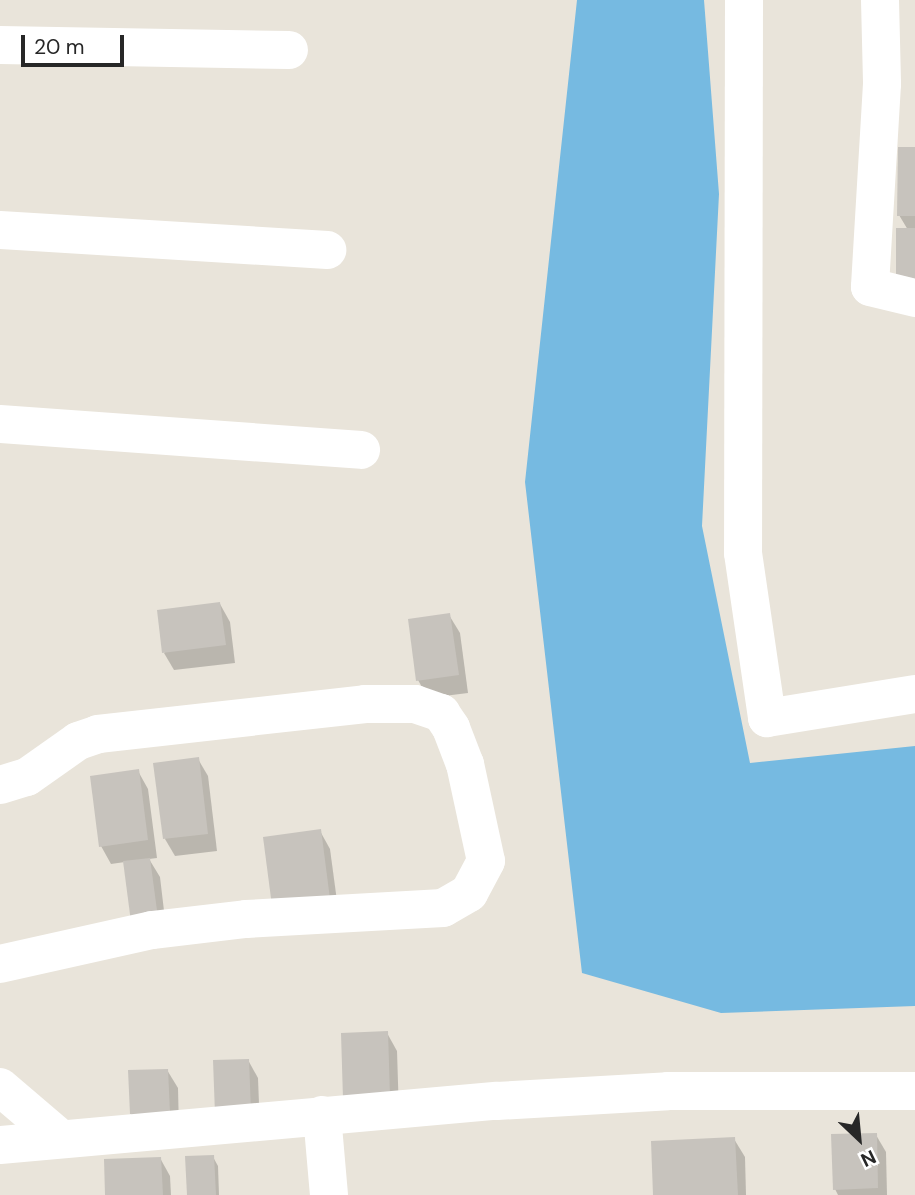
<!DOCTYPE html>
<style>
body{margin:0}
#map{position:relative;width:915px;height:1195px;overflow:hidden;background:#e9e4da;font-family:"DM Sans",sans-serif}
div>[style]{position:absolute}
.water>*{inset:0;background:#76bae1}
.shadow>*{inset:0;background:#0003}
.building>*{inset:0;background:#c7c3bd}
.street>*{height:38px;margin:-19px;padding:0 19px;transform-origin:19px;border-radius:19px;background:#fff}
span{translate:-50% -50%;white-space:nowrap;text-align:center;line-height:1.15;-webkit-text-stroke:5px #fff;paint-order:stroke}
.north{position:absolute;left:824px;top:1104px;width:70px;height:70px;-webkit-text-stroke:5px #fff;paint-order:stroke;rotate:154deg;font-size:19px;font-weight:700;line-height:28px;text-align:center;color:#272727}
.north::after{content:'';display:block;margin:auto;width:24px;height:32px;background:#272727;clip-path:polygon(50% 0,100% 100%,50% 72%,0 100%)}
.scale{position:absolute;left:21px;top:35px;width:103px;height:32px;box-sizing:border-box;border:4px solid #272727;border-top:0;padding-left:9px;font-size:21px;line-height:24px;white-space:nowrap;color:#272727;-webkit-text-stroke:5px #fff;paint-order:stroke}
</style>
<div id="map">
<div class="water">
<i style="clip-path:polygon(577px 0,704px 0,719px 194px,702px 526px,750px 763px,915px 746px,915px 1006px,721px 1013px,582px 973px,525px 482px)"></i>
</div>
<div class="shadow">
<i style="clip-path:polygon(915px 149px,915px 309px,908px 230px,899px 215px)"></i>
<i style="clip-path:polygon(220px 604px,230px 622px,235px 663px,174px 670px,164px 653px)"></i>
<i style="clip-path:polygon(449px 615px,460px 633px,468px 693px,428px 698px,418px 680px)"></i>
<i style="clip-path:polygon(198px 759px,208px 776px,217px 851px,175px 856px,165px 839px)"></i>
<i style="clip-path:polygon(138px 771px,148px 789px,157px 858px,149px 859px,160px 877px,167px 936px,125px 862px,111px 864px,101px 846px)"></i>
<i style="clip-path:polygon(320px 831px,330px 849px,339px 916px,274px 906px)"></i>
<i style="clip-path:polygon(387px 1033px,397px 1051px,399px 1114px,355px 1116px)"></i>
<i style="clip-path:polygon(248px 1060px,258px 1078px,260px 1130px,214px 1061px)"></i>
<i style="clip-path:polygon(167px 1070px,178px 1088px,179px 1130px,142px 1132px,131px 1114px)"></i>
<i style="clip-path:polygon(876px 1135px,886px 1152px,887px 1195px,838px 1195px,835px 1189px)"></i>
<i style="clip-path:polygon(734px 1139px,745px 1157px,746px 1195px,655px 1195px)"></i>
<i style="clip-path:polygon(213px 1157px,218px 1166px,219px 1195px,189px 1195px)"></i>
<i style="clip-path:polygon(160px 1158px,170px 1176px,171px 1195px,107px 1195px)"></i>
</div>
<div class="building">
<i style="clip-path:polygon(898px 147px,915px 147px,915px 216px,897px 216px)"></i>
<i style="clip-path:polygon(896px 228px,915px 228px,915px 292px,896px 292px)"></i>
<i style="clip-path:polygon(220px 602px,226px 645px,162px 653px,157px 610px)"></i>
<i style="clip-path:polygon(450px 613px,459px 675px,416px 681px,408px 619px)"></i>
<i style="clip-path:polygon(199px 757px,208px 834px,163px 839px,153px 763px)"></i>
<i style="clip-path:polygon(139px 769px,148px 840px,99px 847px,90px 776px)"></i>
<i style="clip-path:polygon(321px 829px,330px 899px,272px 906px,263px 837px)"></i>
<i style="clip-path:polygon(150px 858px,158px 918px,131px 922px,123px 861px)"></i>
<i style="clip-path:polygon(388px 1031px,390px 1097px,343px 1099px,341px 1033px)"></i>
<i style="clip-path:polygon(249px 1059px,251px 1112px,215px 1114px,213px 1060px)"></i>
<i style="clip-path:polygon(168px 1069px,170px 1113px,130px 1114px,128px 1070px)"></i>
<i style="clip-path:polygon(877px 1133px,878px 1188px,833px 1190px,831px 1134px)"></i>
<i style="clip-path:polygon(735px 1137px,738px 1195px,653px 1195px,651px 1141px)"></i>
<i style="clip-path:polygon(214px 1155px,216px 1195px,187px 1195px,185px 1156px)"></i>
<i style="clip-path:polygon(161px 1157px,163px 1195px,105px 1195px,104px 1159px)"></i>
</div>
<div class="street">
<i style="left:744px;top:0;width:553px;rotate:90.1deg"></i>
<i style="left:743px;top:553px;width:167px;rotate:81.7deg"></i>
<i style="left:767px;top:718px;width:150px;rotate:-9.2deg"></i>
<i style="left:880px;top:0;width:84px;rotate:88.6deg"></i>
<i style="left:882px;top:84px;width:203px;rotate:93.4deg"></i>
<i style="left:870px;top:287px;width:46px;rotate:13.7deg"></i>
<i style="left:0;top:45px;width:289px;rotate:1deg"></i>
<i style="left:0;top:230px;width:328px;rotate:3.5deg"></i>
<i style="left:0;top:424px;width:362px;rotate:4.1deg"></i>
<i style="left:0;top:785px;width:28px;rotate:-17deg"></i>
<i style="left:27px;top:777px;width:62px;rotate:-35.2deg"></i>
<i style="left:78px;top:741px;width:21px;rotate:-19deg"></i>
<i style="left:98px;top:734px;width:269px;rotate:-6.4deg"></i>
<i style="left:365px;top:704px;width:50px"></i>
<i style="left:415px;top:704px;width:28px;rotate:19deg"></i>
<i style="left:441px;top:713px;width:18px;rotate:56deg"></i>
<i style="left:451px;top:728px;width:39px;rotate:69deg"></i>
<i style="left:465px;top:764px;width:99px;rotate:77.8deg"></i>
<i style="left:486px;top:861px;width:36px;rotate:118deg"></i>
<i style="left:469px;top:893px;width:30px;rotate:150deg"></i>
<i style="left:443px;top:908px;width:197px;rotate:176.8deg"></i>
<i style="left:246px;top:919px;width:95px;rotate:173.3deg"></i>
<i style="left:152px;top:930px;width:156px;rotate:167.4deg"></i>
<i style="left:0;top:1087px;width:80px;rotate:40.4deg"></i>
<i style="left:322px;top:1115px;width:80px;rotate:85deg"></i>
<i style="left:0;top:1145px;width:499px;rotate:-5.1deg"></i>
<i style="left:497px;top:1101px;width:171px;rotate:-3.3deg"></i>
<i style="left:668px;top:1091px;width:247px"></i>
</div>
<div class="north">N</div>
<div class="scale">20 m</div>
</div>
